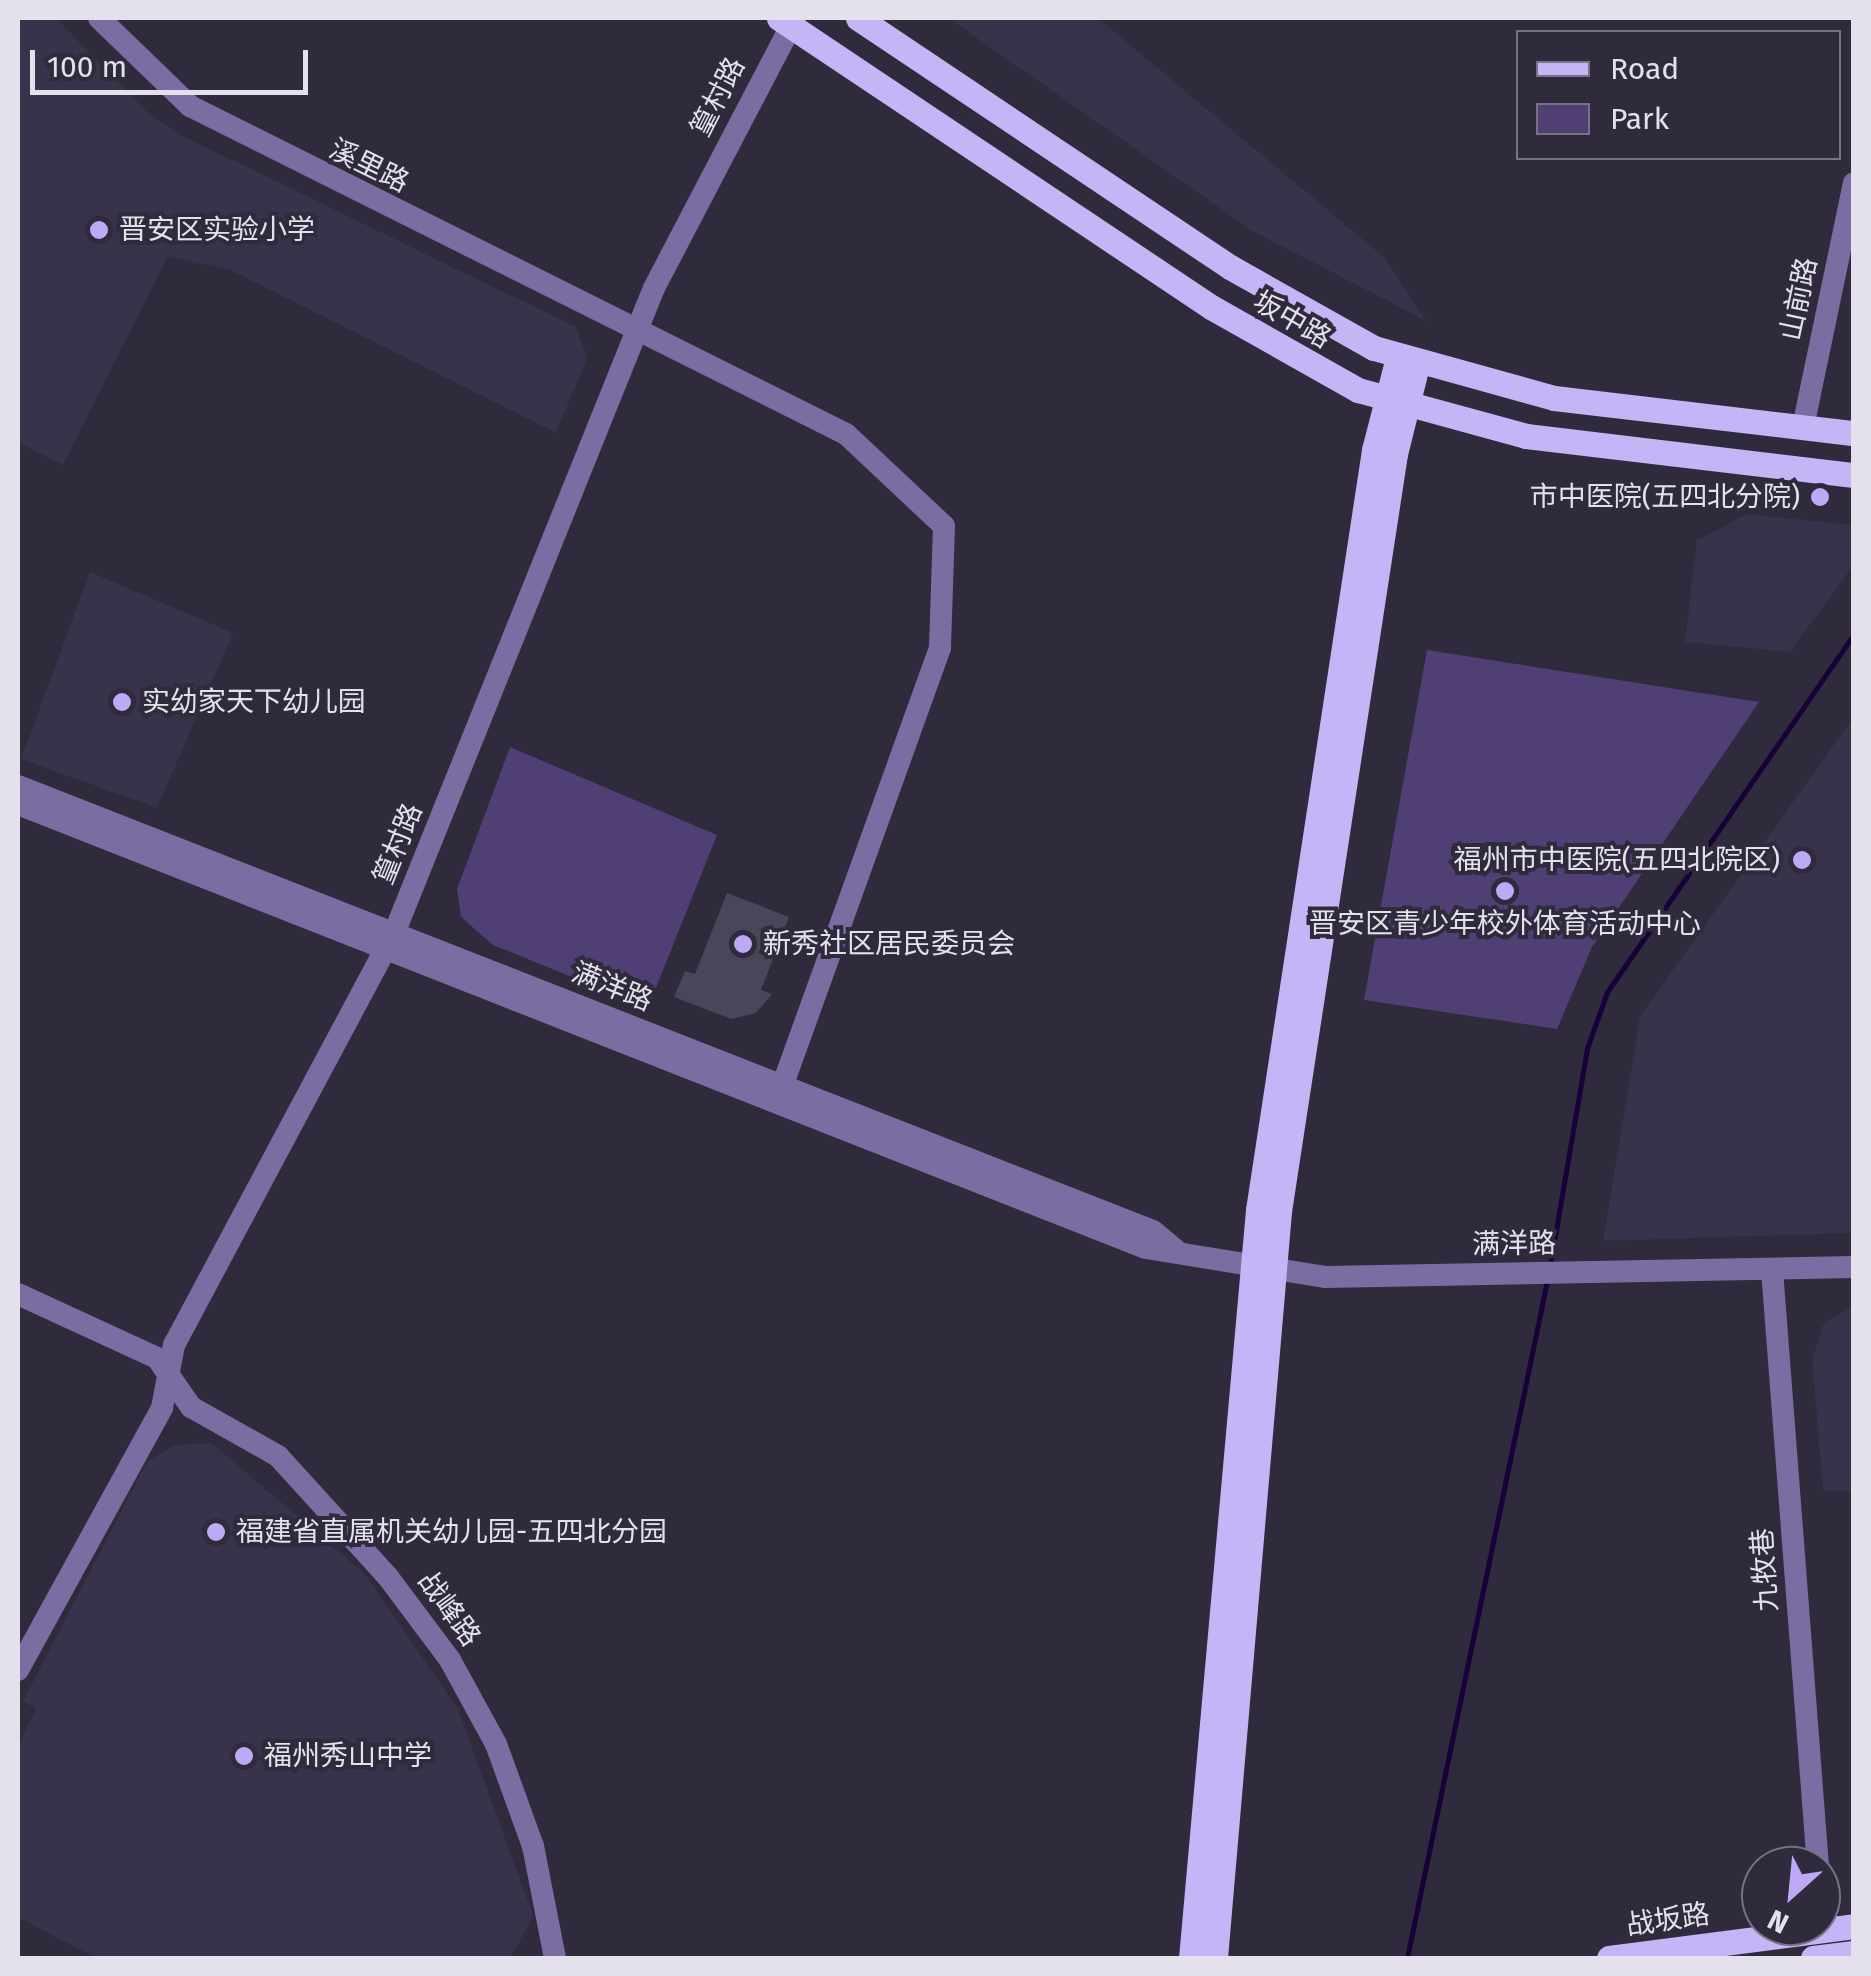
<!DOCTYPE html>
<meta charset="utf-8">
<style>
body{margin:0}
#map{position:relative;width:1871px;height:1976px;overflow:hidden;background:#2f2a3c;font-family:"Fira Sans","Noto Sans SC",sans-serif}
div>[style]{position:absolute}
.built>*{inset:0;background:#38324a}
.green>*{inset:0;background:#4f3f75}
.stream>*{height:5px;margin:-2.5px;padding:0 2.5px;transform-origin:2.5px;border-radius:2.5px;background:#180038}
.building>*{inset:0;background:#4a4558}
.minor>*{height:22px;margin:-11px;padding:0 11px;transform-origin:11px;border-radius:11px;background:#7b6da2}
.major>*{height:25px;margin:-12.5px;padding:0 12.5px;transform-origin:12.5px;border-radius:12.5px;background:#c5b4f6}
.dots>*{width:28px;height:28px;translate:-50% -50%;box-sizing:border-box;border:5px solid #2f2a3c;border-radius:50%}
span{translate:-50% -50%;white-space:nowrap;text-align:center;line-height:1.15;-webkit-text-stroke:8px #2f2a3c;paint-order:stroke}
.street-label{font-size:28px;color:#e4e1ed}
.poi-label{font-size:28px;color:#e4e1ed}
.left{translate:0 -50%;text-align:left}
.right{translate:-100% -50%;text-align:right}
.frame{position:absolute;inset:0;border:20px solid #e4e1ed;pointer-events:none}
.legend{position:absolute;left:1516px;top:30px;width:325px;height:130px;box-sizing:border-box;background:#2f2a3c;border:2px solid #777383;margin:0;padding:12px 18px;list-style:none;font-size:30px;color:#e4e1ed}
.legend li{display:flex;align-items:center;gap:20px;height:50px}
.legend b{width:50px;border:2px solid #777383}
.north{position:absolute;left:1741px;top:1846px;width:100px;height:100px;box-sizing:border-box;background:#2f2a3c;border:2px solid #777383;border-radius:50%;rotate:207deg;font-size:28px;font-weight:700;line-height:40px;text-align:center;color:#e4e1ed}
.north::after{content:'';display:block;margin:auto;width:35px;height:45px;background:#bda9f5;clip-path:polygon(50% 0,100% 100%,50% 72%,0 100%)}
.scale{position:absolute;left:30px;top:50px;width:278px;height:45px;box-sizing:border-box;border:5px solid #e4e1ed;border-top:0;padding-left:12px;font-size:30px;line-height:35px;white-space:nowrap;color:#e4e1ed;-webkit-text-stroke:8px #2f2a3c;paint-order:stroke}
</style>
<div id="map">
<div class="built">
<i style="clip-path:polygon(18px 18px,56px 18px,147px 112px,183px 136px,576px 327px,587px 358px,556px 433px,230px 270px,168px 256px,63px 465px,18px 442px)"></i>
<i style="clip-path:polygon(948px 18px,1098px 18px,1384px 257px,1426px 321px,1251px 230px)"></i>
<i style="clip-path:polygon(1747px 514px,1853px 525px,1853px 566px,1790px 652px,1685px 642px,1697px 540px)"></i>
<i style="clip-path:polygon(90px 572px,233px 633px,157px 808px,21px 759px)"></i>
<i style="clip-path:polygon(1853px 718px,1853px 1233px,1603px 1241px,1640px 1016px)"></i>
<i style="clip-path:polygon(1853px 1305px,1853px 1492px,1823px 1490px,1812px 1359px,1823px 1325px)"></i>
<i style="clip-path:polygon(212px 1443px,365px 1574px,458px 1709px,533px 1915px,511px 1958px,96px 1958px,18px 1917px,18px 1745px,36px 1709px,23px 1701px,147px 1462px,174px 1445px)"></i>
</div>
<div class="green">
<i style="clip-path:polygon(1427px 650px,1759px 702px,1592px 947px,1557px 1029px,1364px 1000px)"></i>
<i style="clip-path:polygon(510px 747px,717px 835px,648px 1008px,493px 945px,461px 917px,457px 889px)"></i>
</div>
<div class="stream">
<i style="left:1550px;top:1265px;width:220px;rotate:-80.3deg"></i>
<i style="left:1587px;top:1048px;width:59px;rotate:-70.3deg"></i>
<i style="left:1607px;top:992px;width:435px;rotate:-55.4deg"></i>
<i style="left:1407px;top:1958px;width:691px;rotate:-78.32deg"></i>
</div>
<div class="building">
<i style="clip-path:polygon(727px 893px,789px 917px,761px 990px,772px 994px,756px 1013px,731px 1019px,674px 997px,685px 971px,695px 974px)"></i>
</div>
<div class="minor">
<i style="left:99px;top:18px;width:127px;rotate:44deg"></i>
<i style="left:190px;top:106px;width:733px;rotate:26.57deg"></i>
<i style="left:846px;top:434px;width:134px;rotate:43.2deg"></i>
<i style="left:944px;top:526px;width:122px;rotate:91.9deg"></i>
<i style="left:940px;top:648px;width:468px;rotate:109.8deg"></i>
<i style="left:1803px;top:427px;width:249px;rotate:-78.2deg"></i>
<i style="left:18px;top:786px;width:1219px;rotate:21.41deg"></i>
<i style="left:1153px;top:1231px;width:33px;rotate:40deg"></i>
<i style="left:18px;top:804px;width:1212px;rotate:21.49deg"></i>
<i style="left:1146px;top:1248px;width:181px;rotate:9.2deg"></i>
<i style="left:1325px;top:1277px;width:529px;rotate:-1.08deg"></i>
<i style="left:1772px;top:1270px;width:598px;rotate:85.59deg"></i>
<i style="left:18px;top:1294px;width:153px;rotate:24.7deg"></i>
<i style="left:157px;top:1358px;width:60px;rotate:55.2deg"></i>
<i style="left:191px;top:1407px;width:100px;rotate:29.4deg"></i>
<i style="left:278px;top:1456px;width:164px;rotate:47.7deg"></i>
<i style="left:388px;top:1577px;width:104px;rotate:53.2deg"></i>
<i style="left:450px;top:1660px;width:96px;rotate:61.3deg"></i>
<i style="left:496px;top:1744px;width:109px;rotate:70.1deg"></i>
<i style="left:533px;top:1846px;width:114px;rotate:78.9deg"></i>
<i style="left:18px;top:1670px;width:299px;rotate:-61.2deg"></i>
<i style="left:162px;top:1408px;width:64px;rotate:-79.2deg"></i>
<i style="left:174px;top:1345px;width:469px;rotate:-61.9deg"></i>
<i style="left:395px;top:931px;width:693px;rotate:-68.06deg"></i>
<i style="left:654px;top:288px;width:305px;rotate:-62.4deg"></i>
</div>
<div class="major">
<i style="left:779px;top:18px;width:520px;rotate:33.78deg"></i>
<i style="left:1211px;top:307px;width:169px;rotate:29.5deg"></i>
<i style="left:1358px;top:390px;width:174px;rotate:15.3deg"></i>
<i style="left:1526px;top:436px;width:330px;rotate:6.8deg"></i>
<i style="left:858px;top:18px;width:448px;rotate:33.8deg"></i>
<i style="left:1230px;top:267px;width:165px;rotate:29.4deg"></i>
<i style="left:1374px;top:348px;width:187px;rotate:15.5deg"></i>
<i style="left:1554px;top:398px;width:302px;rotate:6.7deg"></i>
<i style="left:1191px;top:1958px;width:751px;rotate:-84.88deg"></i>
<i style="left:1258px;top:1210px;width:769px;rotate:-81.32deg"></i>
<i style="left:1374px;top:450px;width:96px;rotate:-75.5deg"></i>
<i style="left:1215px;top:1958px;width:750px;rotate:-85.1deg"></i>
<i style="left:1279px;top:1211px;width:766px;rotate:-81.29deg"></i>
<i style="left:1395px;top:454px;width:92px;rotate:-76.1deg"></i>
<i style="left:1609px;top:1958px;width:247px;rotate:-7.4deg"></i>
<i style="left:1813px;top:1958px;width:41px;rotate:-7deg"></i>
</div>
<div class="dots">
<i style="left:99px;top:230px;background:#bda9f5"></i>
<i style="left:1820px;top:497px;background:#bda9f5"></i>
<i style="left:122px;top:702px;background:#bda9f5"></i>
<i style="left:1802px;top:860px;background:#bda9f5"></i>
<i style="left:1505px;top:891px;background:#bda9f5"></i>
<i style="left:743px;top:944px;background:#bda9f5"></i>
<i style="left:216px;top:1532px;background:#bda9f5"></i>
<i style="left:244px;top:1756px;background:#bda9f5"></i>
</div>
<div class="street-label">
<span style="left:718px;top:97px;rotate:-63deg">篁村路</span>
<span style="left:369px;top:166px;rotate:26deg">溪里路</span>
<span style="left:1799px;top:299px;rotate:-78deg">山前路</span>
<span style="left:1292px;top:320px;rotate:30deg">坂中路</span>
<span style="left:398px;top:844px;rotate:-68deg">篁村路</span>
<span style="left:612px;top:987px;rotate:22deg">满洋路</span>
<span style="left:1514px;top:1244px;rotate:-1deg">满洋路</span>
<span style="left:1765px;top:1570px;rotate:-94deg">九牧巷</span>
<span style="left:449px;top:1609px;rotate:54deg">战峰路</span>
<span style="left:1668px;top:1920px;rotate:-8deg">战坂路</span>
</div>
<div class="poi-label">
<span class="left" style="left:119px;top:230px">晋安区实验小学</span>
<span class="right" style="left:1800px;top:497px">市中医院(五四北分院)</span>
<span class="left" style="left:142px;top:702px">实幼家天下幼儿园</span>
<span class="right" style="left:1780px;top:860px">福州市中医院(五四北院区)</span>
<span style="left:1505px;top:924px">晋安区青少年校外体育活动中心</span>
<span class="left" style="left:763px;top:944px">新秀社区居民委员会</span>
<span class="left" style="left:236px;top:1532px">福建省直属机关幼儿园-五四北分园</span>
<span class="left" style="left:264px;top:1756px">福州秀山中学</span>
</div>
<div class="frame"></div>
<ul class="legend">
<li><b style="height:12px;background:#c5b4f6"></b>Road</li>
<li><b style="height:28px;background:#4f3f75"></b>Park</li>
</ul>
<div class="north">N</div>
<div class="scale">100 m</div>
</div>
